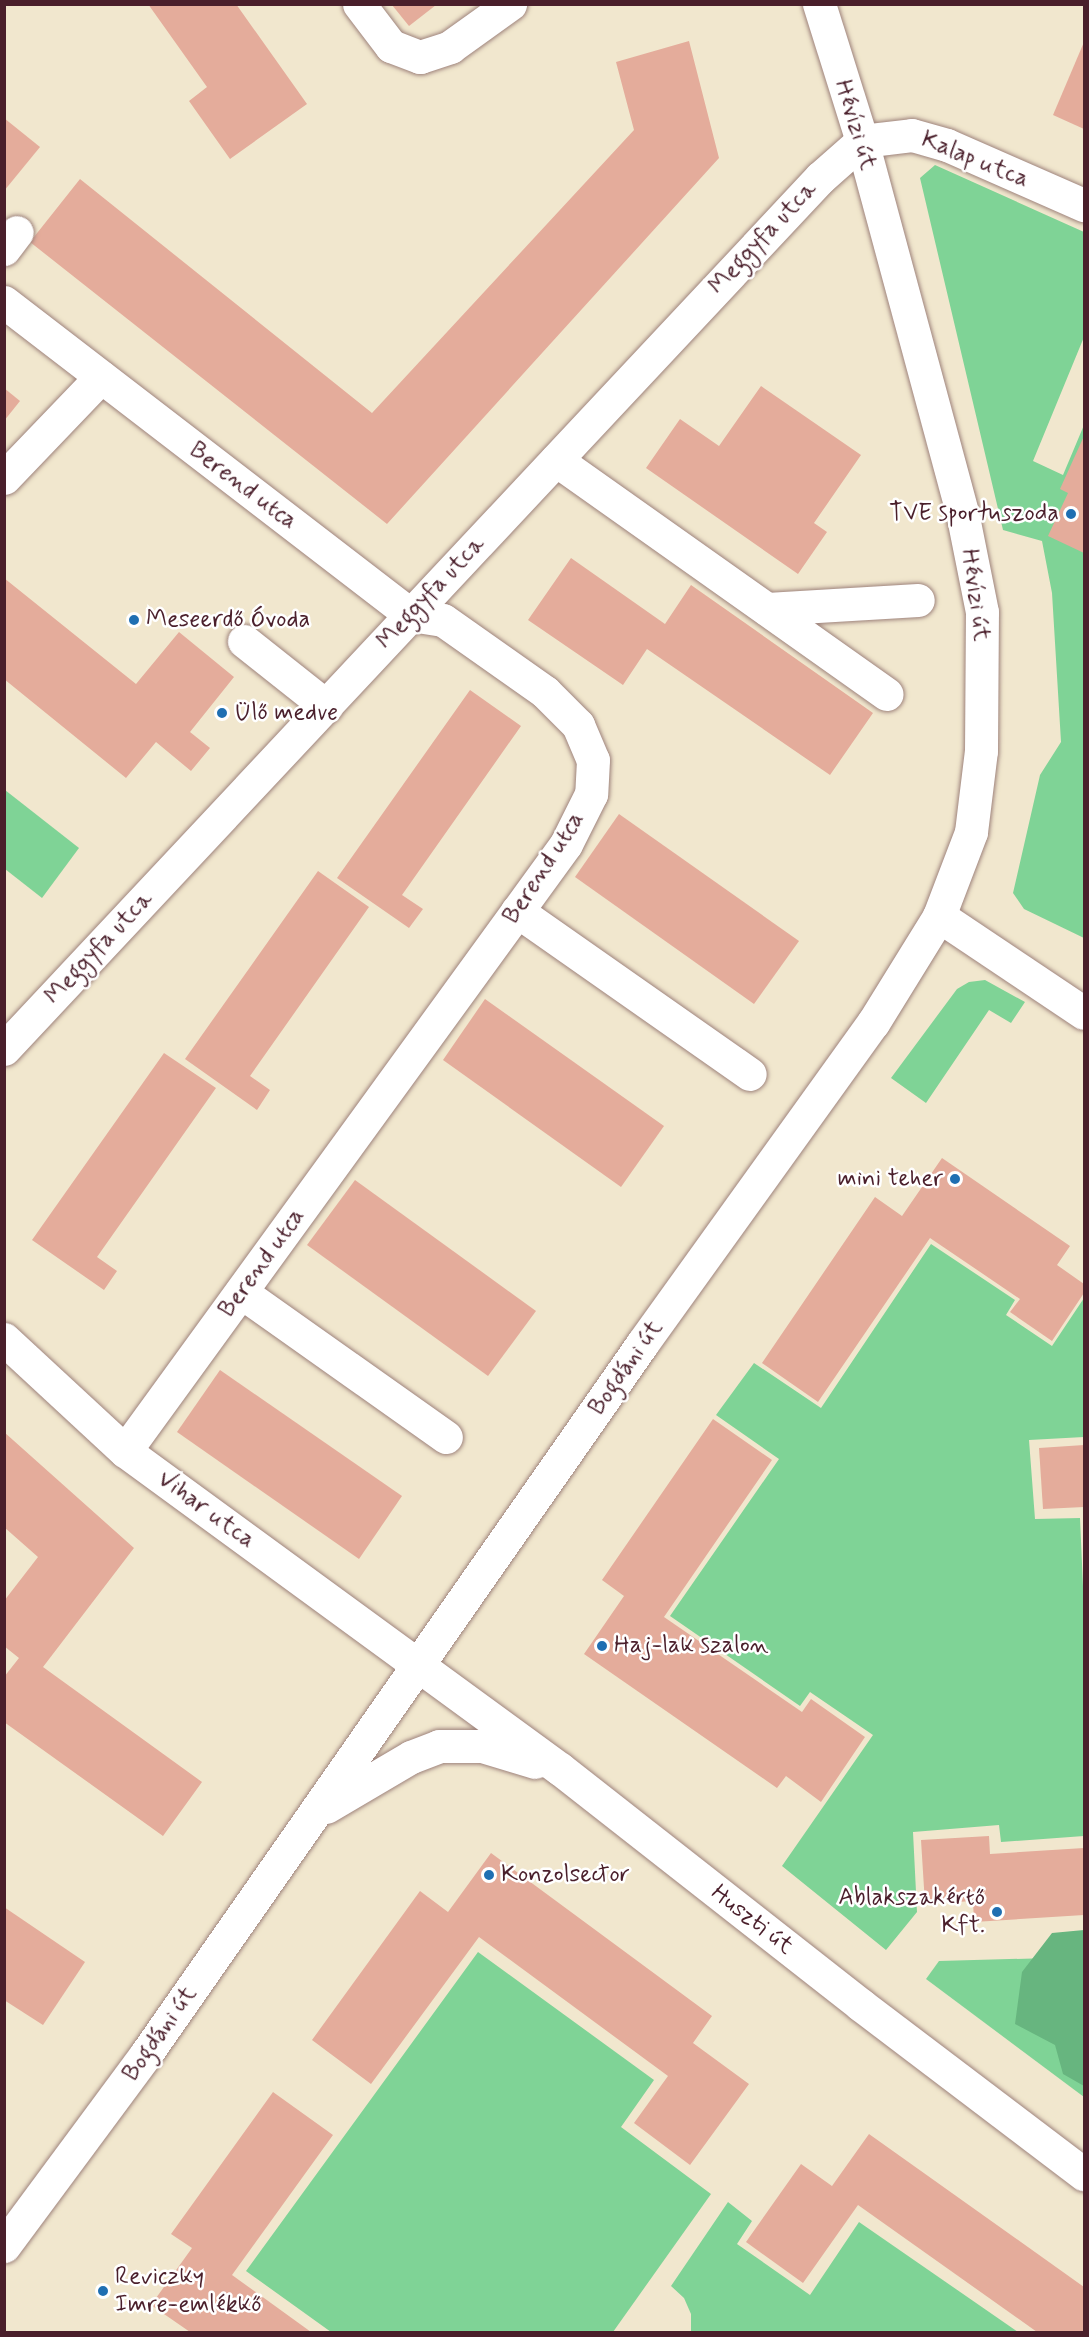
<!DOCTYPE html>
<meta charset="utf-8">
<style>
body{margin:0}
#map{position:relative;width:1089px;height:2337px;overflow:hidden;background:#f1e7ce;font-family:Mynerve,sans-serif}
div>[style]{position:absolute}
.green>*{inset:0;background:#7fd396}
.forest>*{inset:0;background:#67b57f}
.building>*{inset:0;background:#e4ac9b}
.roads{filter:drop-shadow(0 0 2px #9e837c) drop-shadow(0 0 2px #9e837c)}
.minor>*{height:33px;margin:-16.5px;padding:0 16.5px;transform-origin:16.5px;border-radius:16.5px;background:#fff}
.dots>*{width:16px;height:16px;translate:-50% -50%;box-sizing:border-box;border:3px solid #fff;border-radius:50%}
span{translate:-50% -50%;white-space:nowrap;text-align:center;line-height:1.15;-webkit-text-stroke:5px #fff;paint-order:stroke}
.street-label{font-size:24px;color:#4a1f2b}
.poi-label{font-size:24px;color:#4a1f2b}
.right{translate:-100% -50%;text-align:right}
.left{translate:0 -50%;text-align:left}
.frame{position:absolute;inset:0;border:6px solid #4a1f2b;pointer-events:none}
</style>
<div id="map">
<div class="green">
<i style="clip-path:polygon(935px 165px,1084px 232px,1084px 337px,1033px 461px,1063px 475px,1084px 425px,1084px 938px,1024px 909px,1013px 893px,1040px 775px,1061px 742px,1052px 593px,1042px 541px,1003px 530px,920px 178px)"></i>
<i style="clip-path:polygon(5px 790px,79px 848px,42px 898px,5px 869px)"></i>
<i style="clip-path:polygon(985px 980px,1025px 1002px,1011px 1023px,989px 1010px,926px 1103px,891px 1078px,957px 989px,969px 982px)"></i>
<i style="clip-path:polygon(931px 1244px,1015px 1300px,1006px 1315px,1052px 1346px,1084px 1298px,1084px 1437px,1029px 1440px,1035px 1519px,1080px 1518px,1084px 1609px,1084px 1836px,1001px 1842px,999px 1825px,913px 1832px,917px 1912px,886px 1950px,782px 1866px,873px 1735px,810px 1692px,800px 1706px,670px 1616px,779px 1459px,716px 1415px,754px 1363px,821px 1408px)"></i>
<i style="clip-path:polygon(478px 1952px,654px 2080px,621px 2127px,711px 2194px,613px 2332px,331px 2332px,246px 2271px)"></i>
<i style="clip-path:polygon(1084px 1957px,1084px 2097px,926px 1979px,939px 1961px)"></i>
<i style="clip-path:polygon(728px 2202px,752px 2221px,737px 2244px,810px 2295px,859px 2222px,1018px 2332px,691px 2332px,691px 2314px,684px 2298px,671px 2286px)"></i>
</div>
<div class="forest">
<i style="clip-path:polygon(1084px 1930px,1084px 2086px,1063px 2074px,1055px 2045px,1015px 2024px,1022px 1972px,1052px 1933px)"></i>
</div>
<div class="building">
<i style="clip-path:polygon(148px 4px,236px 4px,307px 104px,230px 159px,189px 101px,207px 87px)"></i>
<i style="clip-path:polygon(392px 5px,436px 5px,409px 26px)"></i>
<i style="clip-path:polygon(689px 41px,719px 158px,387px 524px,30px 242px,80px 179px,372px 413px,634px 130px,616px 62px)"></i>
<i style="clip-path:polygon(1084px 42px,1084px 129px,1053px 115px)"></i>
<i style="clip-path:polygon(4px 118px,40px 147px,4px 191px)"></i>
<i style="clip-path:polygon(761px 386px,861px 455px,814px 523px,827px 532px,798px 574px,646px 468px,680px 419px,719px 446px)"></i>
<i style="clip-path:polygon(4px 388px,20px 401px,4px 421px)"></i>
<i style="clip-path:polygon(1084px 436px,1084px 553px,1048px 536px,1068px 493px,1060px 489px)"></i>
<i style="clip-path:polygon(571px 558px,665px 624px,691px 585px,873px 713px,830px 775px,647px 649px,623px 685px,528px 620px)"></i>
<i style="clip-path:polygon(4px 578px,136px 684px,179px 632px,234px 677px,190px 732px,210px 748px,191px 771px,156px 742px,126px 778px,4px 679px)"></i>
<i style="clip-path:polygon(470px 690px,521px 726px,402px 895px,423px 909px,409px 928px,337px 878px)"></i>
<i style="clip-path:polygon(619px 814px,799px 941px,754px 1004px,575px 877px)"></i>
<i style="clip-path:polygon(318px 871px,369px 907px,250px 1076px,270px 1090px,257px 1110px,185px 1059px)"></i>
<i style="clip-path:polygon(485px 999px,664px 1126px,621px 1187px,443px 1060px)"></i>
<i style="clip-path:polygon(164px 1053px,216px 1088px,97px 1257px,117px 1271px,104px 1290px,32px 1240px)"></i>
<i style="clip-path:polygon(942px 1158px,1070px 1246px,1057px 1265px,1084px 1284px,1084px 1293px,1052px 1341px,1010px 1312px,1020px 1299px,930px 1238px,818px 1402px,762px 1363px,875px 1197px,902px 1216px)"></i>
<i style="clip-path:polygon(355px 1180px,536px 1311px,488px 1376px,307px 1245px)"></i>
<i style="clip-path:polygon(220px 1370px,402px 1496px,359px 1559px,177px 1432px)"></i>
<i style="clip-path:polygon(713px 1419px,772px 1460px,664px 1617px,802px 1712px,811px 1699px,865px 1737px,821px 1802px,786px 1776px,777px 1788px,584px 1654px,624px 1596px,602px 1580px)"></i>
<i style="clip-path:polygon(4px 1432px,134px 1548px,43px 1667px,202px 1782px,163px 1836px,4px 1722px,4px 1677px,19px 1658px,4px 1646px,4px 1601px,38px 1557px,4px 1527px)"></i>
<i style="clip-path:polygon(1084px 1445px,1084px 1507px,1043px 1509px,1039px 1448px)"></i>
<i style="clip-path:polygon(989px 1836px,990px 1854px,1084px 1848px,1084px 1915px,974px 1922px,973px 1901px,925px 1904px,921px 1840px)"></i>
<i style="clip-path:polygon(491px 1853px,712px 2016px,693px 2043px,749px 2084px,690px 2165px,634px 2123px,668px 2076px,479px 1937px,371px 2084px,312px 2040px,420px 1891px,448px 1912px)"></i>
<i style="clip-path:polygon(4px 1907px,85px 1962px,43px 2025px,4px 2000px)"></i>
<i style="clip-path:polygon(273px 2092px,333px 2135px,232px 2275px,311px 2332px,190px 2332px,151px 2305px,192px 2248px,171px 2234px)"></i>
<i style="clip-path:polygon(869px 2134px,1084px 2287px,1084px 2332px,1037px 2332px,858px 2205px,803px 2283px,746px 2242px,801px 2164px,832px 2186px)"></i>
</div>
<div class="roads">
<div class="minor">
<i style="left:359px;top:4px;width:53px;rotate:52.7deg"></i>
<i style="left:391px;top:46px;width:31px;rotate:21deg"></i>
<i style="left:420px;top:57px;width:32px;rotate:-18deg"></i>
<i style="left:450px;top:47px;width:74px;rotate:-35.6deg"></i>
<i style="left:4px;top:249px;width:21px;rotate:-53deg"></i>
<i style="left:4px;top:302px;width:513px;rotate:37.56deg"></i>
<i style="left:411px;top:615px;width:32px;rotate:9deg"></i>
<i style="left:443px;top:620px;width:125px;rotate:35.2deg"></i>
<i style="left:545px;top:692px;width:47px;rotate:45deg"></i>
<i style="left:578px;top:725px;width:38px;rotate:67deg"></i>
<i style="left:593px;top:760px;width:34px;rotate:93deg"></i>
<i style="left:591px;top:794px;width:56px;rotate:116.6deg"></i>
<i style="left:566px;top:844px;width:750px;rotate:126deg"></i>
<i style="left:556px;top:460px;width:405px;rotate:35.3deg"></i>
<i style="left:4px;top:478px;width:140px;rotate:-46.2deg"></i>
<i style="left:767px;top:609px;width:151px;rotate:-3.4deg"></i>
<i style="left:244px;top:641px;width:105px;rotate:38.4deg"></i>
<i style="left:517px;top:911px;width:284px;rotate:35deg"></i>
<i style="left:939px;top:916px;width:174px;rotate:33.8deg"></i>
<i style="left:4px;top:1049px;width:1194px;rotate:-46.87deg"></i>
<i style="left:820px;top:178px;width:56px;rotate:-41.4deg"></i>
<i style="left:862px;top:141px;width:50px;rotate:-6.8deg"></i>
<i style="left:912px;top:135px;width:36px;rotate:16deg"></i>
<i style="left:947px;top:145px;width:150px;rotate:23.7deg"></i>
<i style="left:241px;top:1292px;width:251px;rotate:35.3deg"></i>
<i style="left:4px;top:1339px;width:165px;rotate:42.8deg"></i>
<i style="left:125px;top:1451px;width:539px;rotate:36.17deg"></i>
<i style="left:560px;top:1769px;width:382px;rotate:38.1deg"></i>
<i style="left:861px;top:2005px;width:280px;rotate:37.2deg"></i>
<i style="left:326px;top:1807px;width:99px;rotate:-30.5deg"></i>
<i style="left:411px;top:1757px;width:30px;rotate:-21deg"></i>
<i style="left:439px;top:1746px;width:43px"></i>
<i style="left:482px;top:1746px;width:55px;rotate:16.8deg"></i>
<i style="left:4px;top:2246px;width:239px;rotate:-53.5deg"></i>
<i style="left:146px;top:2054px;width:866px;rotate:-55.06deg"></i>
<i style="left:642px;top:1344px;width:395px;rotate:-54.3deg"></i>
<i style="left:873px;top:1023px;width:126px;rotate:-58.3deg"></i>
<i style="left:939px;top:916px;width:90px;rotate:-69.1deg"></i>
<i style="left:971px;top:832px;width:82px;rotate:-83deg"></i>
<i style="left:981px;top:751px;width:139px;rotate:-89.6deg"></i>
<i style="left:982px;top:612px;width:102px;rotate:-101.3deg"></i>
<i style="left:962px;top:512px;width:384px;rotate:-105.1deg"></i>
<i style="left:862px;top:141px;width:144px;rotate:-107.4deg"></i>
</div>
</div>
<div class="dots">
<i style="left:1071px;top:514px;background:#1f6fb2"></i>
<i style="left:134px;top:620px;background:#1f6fb2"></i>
<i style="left:222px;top:713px;background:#1f6fb2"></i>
<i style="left:955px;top:1179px;background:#1f6fb2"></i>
<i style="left:602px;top:1646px;background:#1f6fb2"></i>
<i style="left:489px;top:1875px;background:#1f6fb2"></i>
<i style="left:997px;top:1912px;background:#1f6fb2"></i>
<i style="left:103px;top:2291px;background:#1f6fb2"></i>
</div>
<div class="street-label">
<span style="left:855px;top:125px;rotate:73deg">Hévízi út</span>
<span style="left:975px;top:160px;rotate:22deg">Kalap utca</span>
<span style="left:763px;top:238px;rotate:-47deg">Meggyfa utca</span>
<span style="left:243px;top:486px;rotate:37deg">Berend utca</span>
<span style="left:431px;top:593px;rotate:-47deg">Meggyfa utca</span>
<span style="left:975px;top:595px;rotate:82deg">Hévízi út</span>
<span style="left:544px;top:868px;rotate:-57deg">Berend utca</span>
<span style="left:99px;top:948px;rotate:-47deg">Meggyfa utca</span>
<span style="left:262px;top:1263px;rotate:-54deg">Berend utca</span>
<span style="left:626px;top:1368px;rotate:-55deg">Bogdáni út</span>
<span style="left:206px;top:1510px;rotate:36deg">Vihar utca</span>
<span style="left:752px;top:1920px;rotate:38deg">Huszti út</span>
<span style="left:160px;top:2034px;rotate:-55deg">Bogdáni út</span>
</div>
<div class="poi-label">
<span class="right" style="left:1059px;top:514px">TVE sportuszoda</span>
<span class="left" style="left:146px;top:620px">Meseerdő Óvoda</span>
<span class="left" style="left:234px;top:713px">Ülő medve</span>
<span class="right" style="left:943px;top:1179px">mini teher</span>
<span class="left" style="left:614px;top:1646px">Haj-lak szalon</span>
<span class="left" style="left:501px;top:1875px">Konzolsector</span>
<span class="right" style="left:985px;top:1912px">Ablakszakértő<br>Kft.</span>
<span class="left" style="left:115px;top:2291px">Reviczky<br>Imre-emlékkő</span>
</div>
<div class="frame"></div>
</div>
